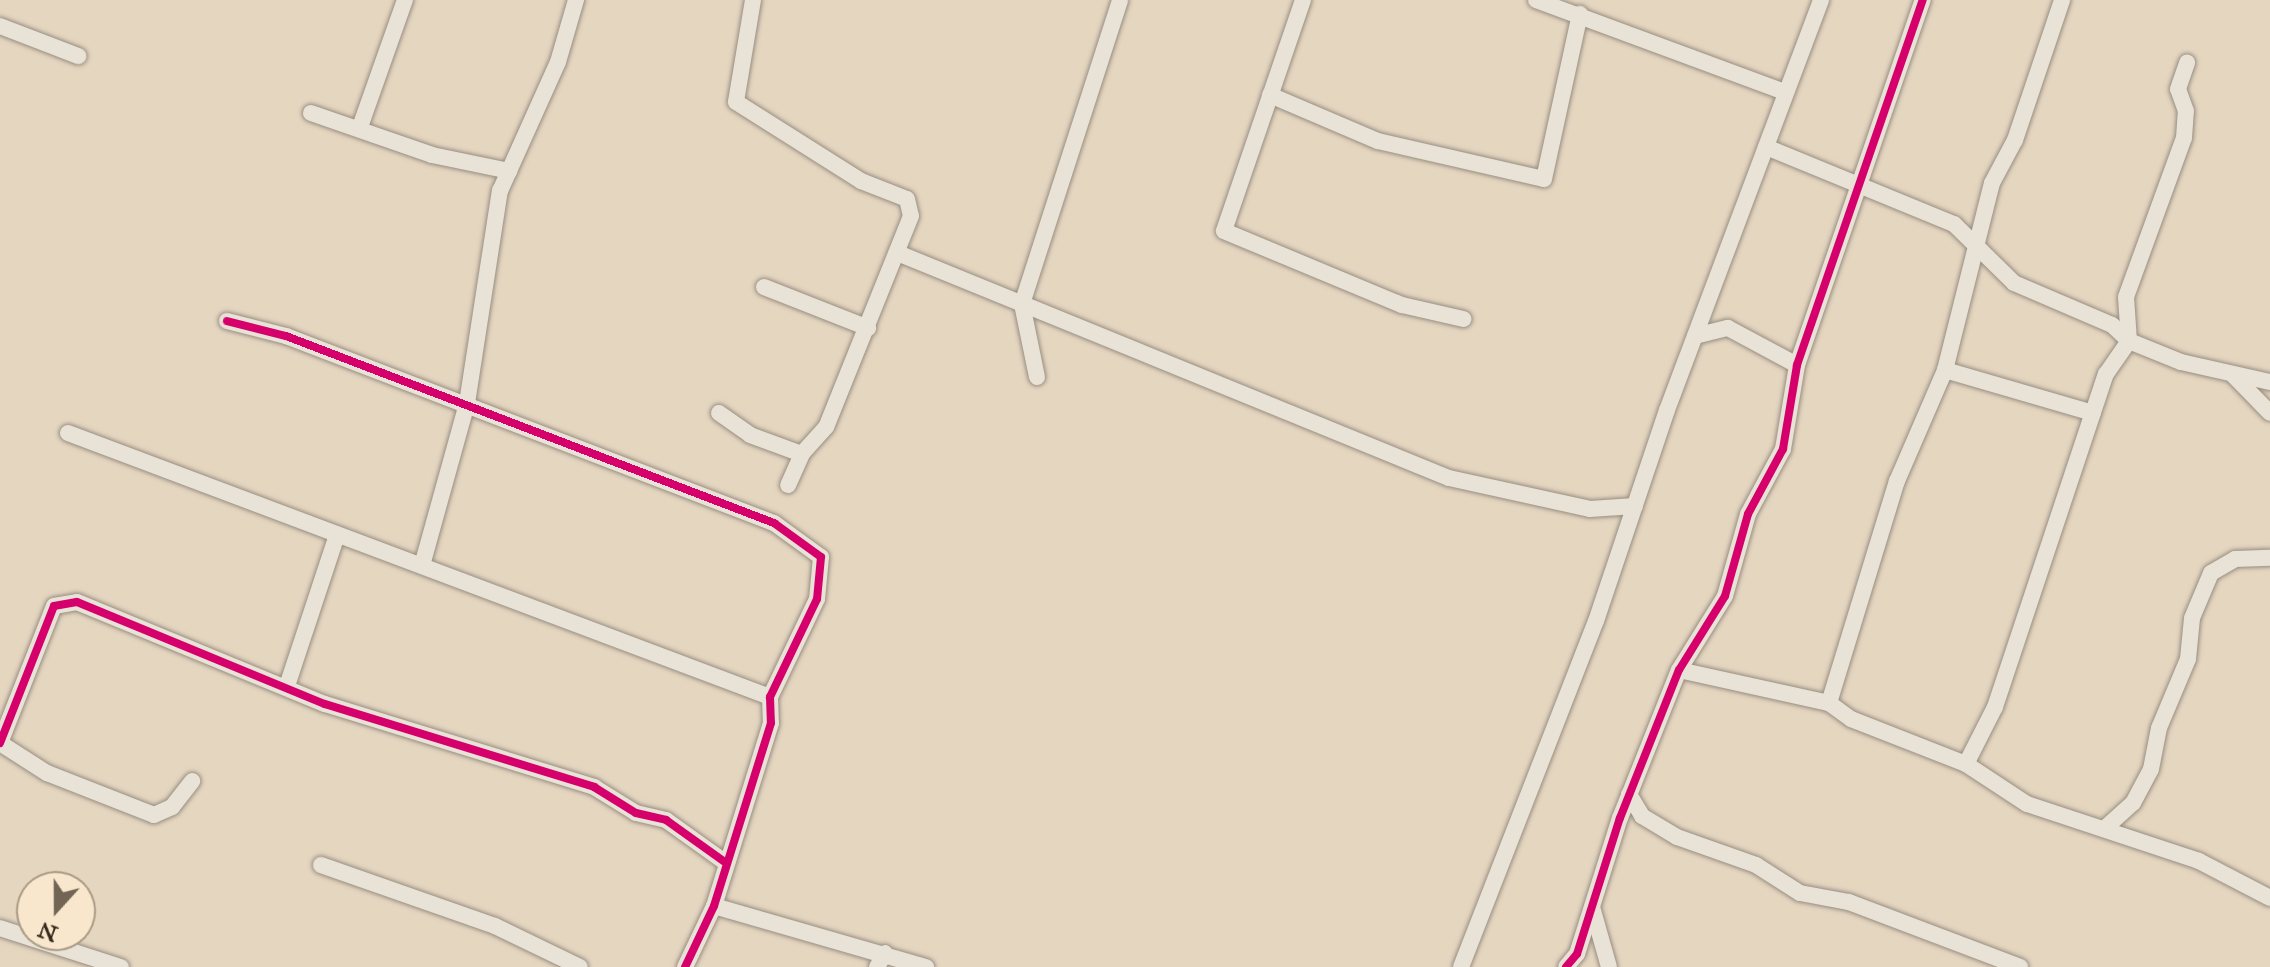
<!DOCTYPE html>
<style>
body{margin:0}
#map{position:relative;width:2270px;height:967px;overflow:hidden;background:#e5d6c0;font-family:"IM FELL Great Primer",serif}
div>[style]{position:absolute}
.roads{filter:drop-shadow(0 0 2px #988e80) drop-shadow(0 0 2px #988e80)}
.minor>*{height:16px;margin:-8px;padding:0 8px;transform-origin:8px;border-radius:8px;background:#e9e2d6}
.cycleway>*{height:8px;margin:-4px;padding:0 4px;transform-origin:4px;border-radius:4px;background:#d6006c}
span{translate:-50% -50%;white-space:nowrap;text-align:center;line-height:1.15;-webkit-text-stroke:8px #f8e7cc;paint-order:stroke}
.north{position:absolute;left:16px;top:871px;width:80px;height:80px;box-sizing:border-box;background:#f8e7cc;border:2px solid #aa9b86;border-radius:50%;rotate:201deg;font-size:22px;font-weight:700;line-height:32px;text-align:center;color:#34281c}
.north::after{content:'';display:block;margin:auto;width:28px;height:36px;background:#726555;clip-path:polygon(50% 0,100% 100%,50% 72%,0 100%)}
</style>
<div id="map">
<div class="roads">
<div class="minor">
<i style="left:753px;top:0;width:103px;rotate:99.5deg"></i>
<i style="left:736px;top:102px;width:148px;rotate:32.3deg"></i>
<i style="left:861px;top:181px;width:49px;rotate:21.4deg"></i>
<i style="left:907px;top:199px;width:17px;rotate:77deg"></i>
<i style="left:911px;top:216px;width:227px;rotate:111.9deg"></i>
<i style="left:826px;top:427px;width:36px;rotate:132deg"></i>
<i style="left:802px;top:454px;width:34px;rotate:114deg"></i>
<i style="left:1303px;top:0;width:244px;rotate:108.9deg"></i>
<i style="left:1224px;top:231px;width:193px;rotate:22.6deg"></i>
<i style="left:1402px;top:305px;width:63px;rotate:12.9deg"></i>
<i style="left:1536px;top:0;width:265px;rotate:20.3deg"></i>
<i style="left:0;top:26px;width:84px;rotate:21deg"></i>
<i style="left:1270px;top:95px;width:117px;rotate:23.1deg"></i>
<i style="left:1378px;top:141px;width:170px;rotate:12.9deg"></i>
<i style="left:1544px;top:179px;width:169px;rotate:-77.7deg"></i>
<i style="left:311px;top:113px;width:128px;rotate:19.1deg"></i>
<i style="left:432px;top:155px;width:79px;rotate:11.7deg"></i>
<i style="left:360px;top:127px;width:135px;rotate:-70.5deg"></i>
<i style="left:1766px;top:147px;width:203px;rotate:22.3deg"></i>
<i style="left:1954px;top:224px;width:84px;rotate:44.5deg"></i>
<i style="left:2014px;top:283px;width:107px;rotate:23.2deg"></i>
<i style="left:2112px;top:325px;width:23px;rotate:43deg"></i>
<i style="left:2129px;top:341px;width:56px;rotate:22deg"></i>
<i style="left:2181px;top:362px;width:91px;rotate:12.7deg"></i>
<i style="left:900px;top:254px;width:593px;rotate:22.2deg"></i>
<i style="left:1449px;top:478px;width:144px;rotate:12.4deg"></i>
<i style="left:1590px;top:509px;width:45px;rotate:-3.8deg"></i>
<i style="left:764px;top:287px;width:112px;rotate:21.5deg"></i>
<i style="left:227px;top:321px;width:61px;rotate:14.3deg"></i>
<i style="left:286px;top:336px;width:523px;rotate:20.97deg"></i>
<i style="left:774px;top:523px;width:58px;rotate:35.9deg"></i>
<i style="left:821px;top:557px;width:42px;rotate:95.4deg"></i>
<i style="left:817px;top:599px;width:109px;rotate:115.6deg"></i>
<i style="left:770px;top:697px;width:26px;rotate:88deg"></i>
<i style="left:771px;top:723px;width:192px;rotate:107.3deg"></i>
<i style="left:714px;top:906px;width:68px;rotate:115.4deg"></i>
<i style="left:1695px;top:336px;width:34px;rotate:-14deg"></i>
<i style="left:1728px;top:328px;width:78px;rotate:28.2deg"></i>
<i style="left:1945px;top:370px;width:154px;rotate:16.2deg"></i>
<i style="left:2232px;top:374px;width:54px;rotate:45.7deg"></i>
<i style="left:1037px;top:377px;width:75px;rotate:-101.6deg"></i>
<i style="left:1022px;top:304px;width:319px;rotate:-72.1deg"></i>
<i style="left:719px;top:413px;width:38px;rotate:35deg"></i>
<i style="left:750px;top:435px;width:55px;rotate:20.1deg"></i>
<i style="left:68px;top:433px;width:750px;rotate:20.61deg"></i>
<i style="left:423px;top:562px;width:165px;rotate:-74.5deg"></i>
<i style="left:467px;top:403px;width:215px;rotate:-81.2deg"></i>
<i style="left:500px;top:191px;width:141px;rotate:-65.8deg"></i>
<i style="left:558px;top:62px;width:65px;rotate:-73.8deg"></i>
<i style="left:1679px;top:670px;width:154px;rotate:12.4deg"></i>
<i style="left:1829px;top:703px;width:27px;rotate:36deg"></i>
<i style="left:1851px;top:719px;width:123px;rotate:21.4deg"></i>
<i style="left:1966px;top:764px;width:73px;rotate:33.3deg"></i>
<i style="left:2027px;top:804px;width:181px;rotate:18.3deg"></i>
<i style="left:2199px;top:861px;width:80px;rotate:27.5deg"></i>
<i style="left:287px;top:686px;width:156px;rotate:-71.7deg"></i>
<i style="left:1829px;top:703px;width:232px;rotate:-73deg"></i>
<i style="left:1897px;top:481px;width:121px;rotate:-66.6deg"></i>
<i style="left:1945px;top:370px;width:193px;rotate:-75.9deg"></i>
<i style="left:1992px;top:183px;width:49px;rotate:-61.9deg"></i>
<i style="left:2015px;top:140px;width:148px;rotate:-71.4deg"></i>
<i style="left:0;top:743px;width:147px;rotate:-68.5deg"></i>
<i style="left:54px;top:606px;width:23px;rotate:-10deg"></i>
<i style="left:77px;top:602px;width:268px;rotate:22.4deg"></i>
<i style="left:325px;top:704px;width:282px;rotate:17.1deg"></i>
<i style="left:594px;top:787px;width:49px;rotate:31.8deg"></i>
<i style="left:636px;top:813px;width:31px;rotate:13deg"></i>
<i style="left:666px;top:820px;width:74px;rotate:35.6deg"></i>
<i style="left:0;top:743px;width:56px;rotate:32.6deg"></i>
<i style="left:47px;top:773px;width:115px;rotate:21.4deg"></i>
<i style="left:154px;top:815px;width:20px;rotate:-24deg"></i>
<i style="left:172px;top:807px;width:33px;rotate:-52deg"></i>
<i style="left:1966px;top:764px;width:64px;rotate:-63deg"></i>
<i style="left:1995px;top:707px;width:351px;rotate:-71.6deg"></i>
<i style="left:2106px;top:374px;width:40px;rotate:-55.1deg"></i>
<i style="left:2129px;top:341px;width:44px;rotate:-93.9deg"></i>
<i style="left:2126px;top:297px;width:169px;rotate:-70deg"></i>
<i style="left:2184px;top:138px;width:27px;rotate:-86deg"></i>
<i style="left:2186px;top:111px;width:23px;rotate:-110deg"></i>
<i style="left:2178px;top:89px;width:28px;rotate:-71deg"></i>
<i style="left:1629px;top:794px;width:26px;rotate:59deg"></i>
<i style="left:1642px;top:816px;width:41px;rotate:31deg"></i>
<i style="left:1677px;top:837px;width:84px;rotate:19.5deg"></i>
<i style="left:1756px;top:865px;width:52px;rotate:32.5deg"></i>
<i style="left:1800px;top:893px;width:50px;rotate:10.4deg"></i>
<i style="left:1849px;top:902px;width:183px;rotate:20.8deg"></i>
<i style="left:2104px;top:829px;width:39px;rotate:-42deg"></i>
<i style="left:2133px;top:803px;width:38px;rotate:-62deg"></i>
<i style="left:2151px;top:769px;width:42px;rotate:-79deg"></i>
<i style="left:2159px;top:728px;width:75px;rotate:-67.2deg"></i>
<i style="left:2188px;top:659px;width:41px;rotate:-84.4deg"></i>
<i style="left:2192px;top:618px;width:49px;rotate:-67.1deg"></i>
<i style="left:2211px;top:573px;width:28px;rotate:-30deg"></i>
<i style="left:2235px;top:559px;width:35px;rotate:-2deg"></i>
<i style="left:321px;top:865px;width:184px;rotate:19.3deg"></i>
<i style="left:495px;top:926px;width:94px;rotate:25.8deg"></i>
<i style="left:714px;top:906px;width:221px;rotate:16.1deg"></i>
<i style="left:1592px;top:907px;width:62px;rotate:74.2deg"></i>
<i style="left:0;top:928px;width:127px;rotate:17.9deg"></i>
<i style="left:877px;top:967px;width:16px;rotate:-60deg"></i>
<i style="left:1461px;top:967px;width:371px;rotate:-68.7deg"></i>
<i style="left:1596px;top:621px;width:223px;rotate:-71.4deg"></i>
<i style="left:1667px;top:410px;width:438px;rotate:-69.4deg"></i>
<i style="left:1566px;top:967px;width:17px;rotate:-50deg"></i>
<i style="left:1577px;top:954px;width:143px;rotate:-72.5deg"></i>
<i style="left:1620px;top:818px;width:159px;rotate:-68.3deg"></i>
<i style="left:1679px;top:670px;width:87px;rotate:-58.1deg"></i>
<i style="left:1725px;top:596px;width:85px;rotate:-74.3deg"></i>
<i style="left:1748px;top:514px;width:74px;rotate:-61.7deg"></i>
<i style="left:1783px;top:449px;width:85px;rotate:-80.5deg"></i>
<i style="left:1797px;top:365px;width:386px;rotate:-71deg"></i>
</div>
</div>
<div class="cycleway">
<i style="left:227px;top:321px;width:61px;rotate:14.3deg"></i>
<i style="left:286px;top:336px;width:523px;rotate:20.97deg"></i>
<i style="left:774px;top:523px;width:58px;rotate:35.9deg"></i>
<i style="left:821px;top:557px;width:42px;rotate:95.4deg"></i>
<i style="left:817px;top:599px;width:109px;rotate:115.6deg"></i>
<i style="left:770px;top:697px;width:26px;rotate:88deg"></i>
<i style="left:771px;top:723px;width:192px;rotate:107.3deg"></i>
<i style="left:714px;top:906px;width:68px;rotate:115.4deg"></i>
<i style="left:0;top:743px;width:147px;rotate:-68.5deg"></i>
<i style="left:54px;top:606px;width:23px;rotate:-10deg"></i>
<i style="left:77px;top:602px;width:268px;rotate:22.4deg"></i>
<i style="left:325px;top:704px;width:282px;rotate:17.1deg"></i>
<i style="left:594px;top:787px;width:49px;rotate:31.8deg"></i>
<i style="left:636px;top:813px;width:31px;rotate:13deg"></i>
<i style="left:666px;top:820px;width:74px;rotate:35.6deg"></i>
<i style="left:1566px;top:967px;width:17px;rotate:-50deg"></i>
<i style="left:1577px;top:954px;width:143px;rotate:-72.5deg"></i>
<i style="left:1620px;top:818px;width:159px;rotate:-68.3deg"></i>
<i style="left:1679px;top:670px;width:87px;rotate:-58.1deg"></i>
<i style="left:1725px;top:596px;width:85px;rotate:-74.3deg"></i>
<i style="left:1748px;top:514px;width:74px;rotate:-61.7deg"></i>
<i style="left:1783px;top:449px;width:85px;rotate:-80.5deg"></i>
<i style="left:1797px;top:365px;width:386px;rotate:-71deg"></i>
</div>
<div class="north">N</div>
</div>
